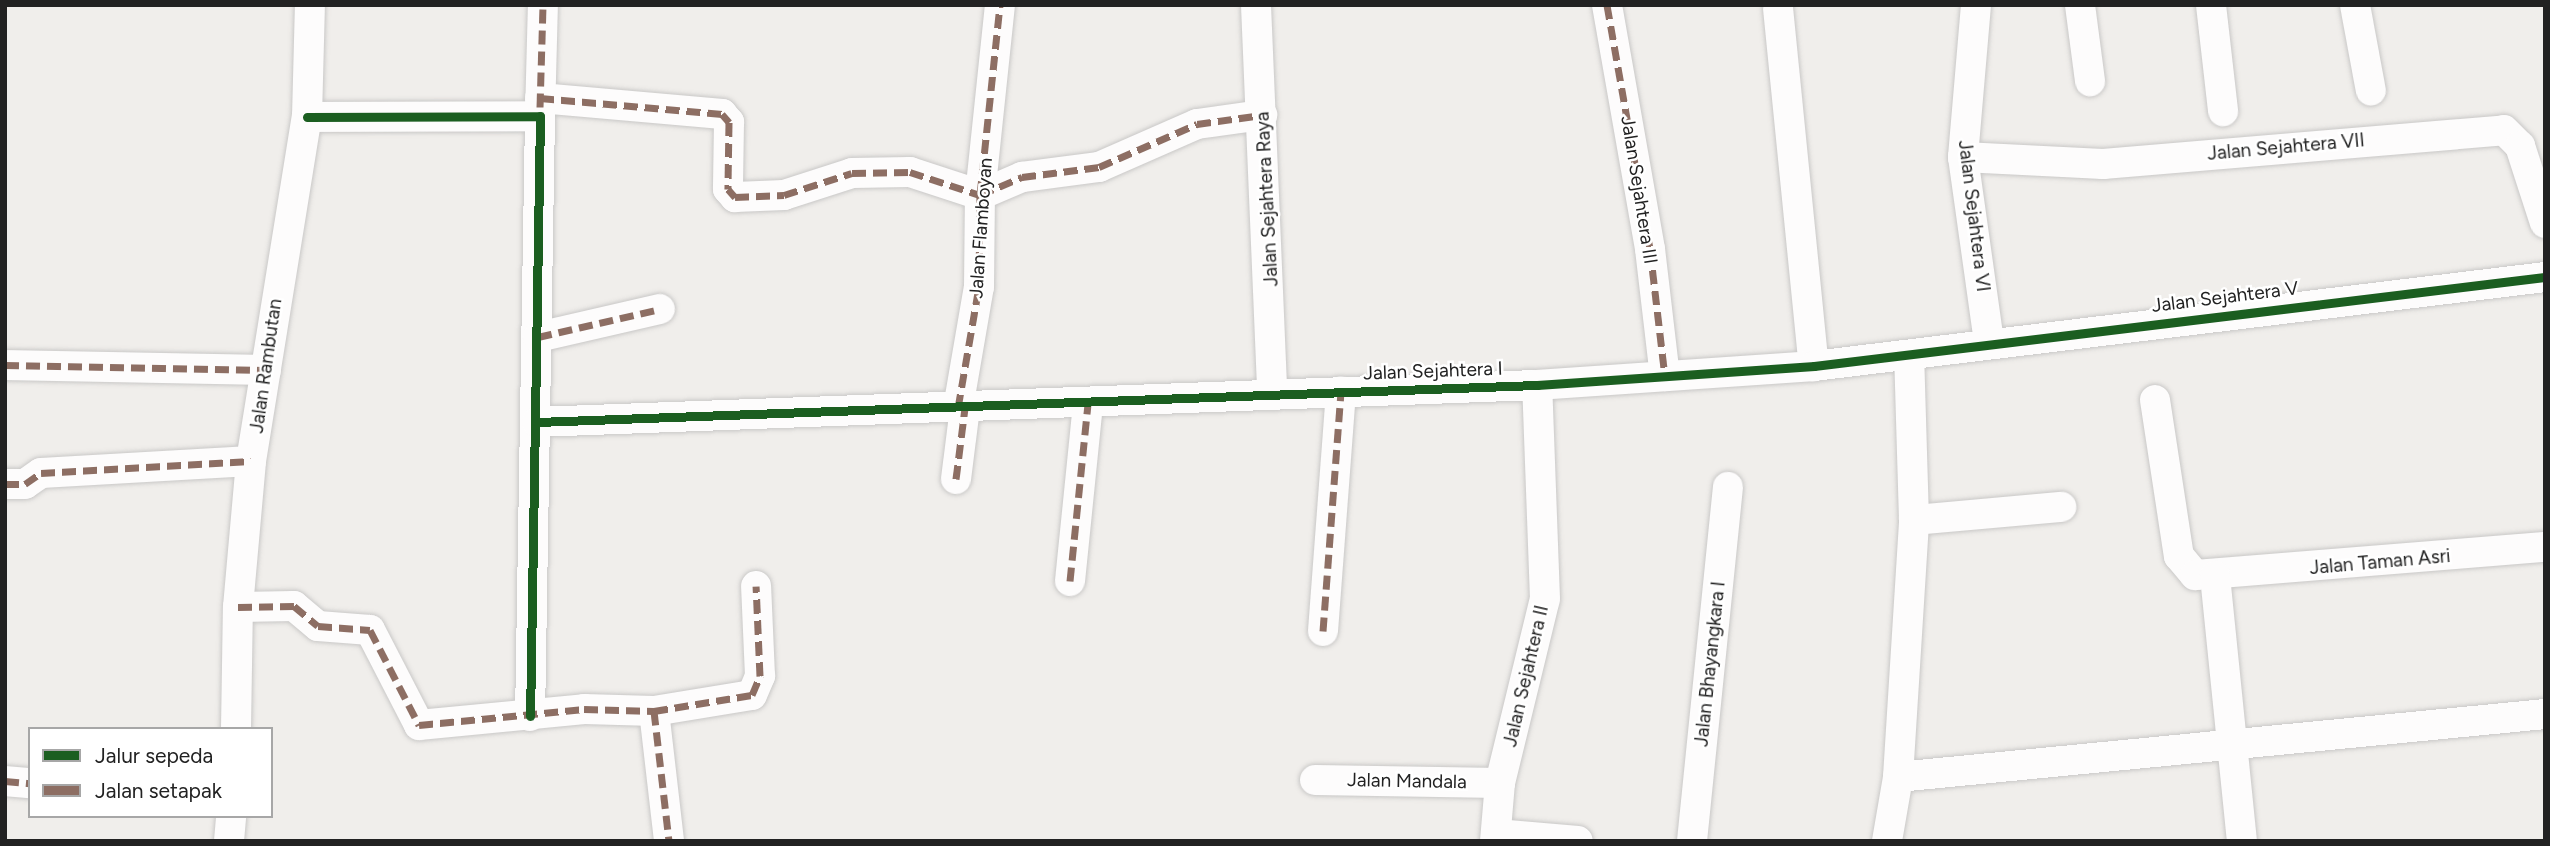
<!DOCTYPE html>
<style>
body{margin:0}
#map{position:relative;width:2550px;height:846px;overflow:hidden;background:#f0eeeb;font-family:Figtree,sans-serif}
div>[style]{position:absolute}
.roads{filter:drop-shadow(0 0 2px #c9c8c7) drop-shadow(0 0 2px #c9c8c7)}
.minor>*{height:30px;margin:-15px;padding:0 15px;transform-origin:15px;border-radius:15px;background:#fdfcfc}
.quiet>*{height:7px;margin-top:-3.5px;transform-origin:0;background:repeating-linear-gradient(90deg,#8d6e63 0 14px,transparent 0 21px)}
.cycleway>*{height:9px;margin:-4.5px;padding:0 4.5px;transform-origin:4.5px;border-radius:4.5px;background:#1b5e20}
span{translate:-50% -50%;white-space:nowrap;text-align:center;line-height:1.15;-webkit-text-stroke:5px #fff;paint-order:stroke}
.street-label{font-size:19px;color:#222}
.frame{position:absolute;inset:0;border:7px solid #222;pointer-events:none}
.legend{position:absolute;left:28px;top:727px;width:245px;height:91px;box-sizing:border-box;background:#fff;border:2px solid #a7a7a7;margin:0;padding:9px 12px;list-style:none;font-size:21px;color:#222}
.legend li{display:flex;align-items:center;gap:14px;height:35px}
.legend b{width:35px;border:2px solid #a7a7a7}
</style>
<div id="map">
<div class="roads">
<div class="minor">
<i style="left:1256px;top:5px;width:388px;rotate:87.6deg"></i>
<i style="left:1607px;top:5px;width:248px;rotate:80deg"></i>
<i style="left:1650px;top:249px;width:128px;rotate:83.3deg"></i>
<i style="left:1976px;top:5px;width:153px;rotate:94.9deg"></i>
<i style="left:1963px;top:157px;width:188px;rotate:82deg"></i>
<i style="left:2080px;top:5px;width:77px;rotate:82.5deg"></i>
<i style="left:2211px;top:5px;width:107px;rotate:83.5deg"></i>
<i style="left:2355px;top:5px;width:87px;rotate:79.5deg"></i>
<i style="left:1778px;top:8px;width:360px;rotate:84.3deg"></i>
<i style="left:540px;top:98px;width:183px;rotate:5deg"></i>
<i style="left:722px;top:114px;width:11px;rotate:49deg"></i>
<i style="left:729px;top:122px;width:67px;rotate:90.9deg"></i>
<i style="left:728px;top:189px;width:11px;rotate:49deg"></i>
<i style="left:735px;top:197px;width:49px;rotate:-2.3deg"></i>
<i style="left:784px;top:195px;width:71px;rotate:-17.9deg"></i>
<i style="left:852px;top:173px;width:58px;rotate:-1deg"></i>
<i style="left:910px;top:172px;width:74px;rotate:18.2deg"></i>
<i style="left:980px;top:195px;width:46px;rotate:-23.2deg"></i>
<i style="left:1022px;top:177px;width:78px;rotate:-7.4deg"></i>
<i style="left:1099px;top:167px;width:107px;rotate:-23.7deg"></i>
<i style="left:1197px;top:124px;width:66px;rotate:-7.9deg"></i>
<i style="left:540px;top:116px;width:111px;rotate:-88.5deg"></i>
<i style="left:307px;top:117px;width:233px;rotate:-0.2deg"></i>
<i style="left:540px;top:116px;width:600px;rotate:90.95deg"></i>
<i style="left:1963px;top:157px;width:140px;rotate:2.9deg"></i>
<i style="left:2103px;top:164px;width:402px;rotate:-4.8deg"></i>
<i style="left:2504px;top:130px;width:23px;rotate:45deg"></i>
<i style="left:2520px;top:146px;width:81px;rotate:72deg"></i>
<i style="left:538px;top:337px;width:125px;rotate:-12.9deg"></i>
<i style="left:5px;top:365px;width:261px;rotate:1.1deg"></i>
<i style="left:2155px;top:400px;width:158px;rotate:81.3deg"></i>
<i style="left:2179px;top:556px;width:25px;rotate:50deg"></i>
<i style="left:2195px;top:575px;width:351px;rotate:-4.6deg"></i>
<i style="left:958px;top:408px;width:123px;rotate:-80.2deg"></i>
<i style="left:979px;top:287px;width:92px;rotate:-89.4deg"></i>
<i style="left:980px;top:195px;width:191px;rotate:-84deg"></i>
<i style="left:537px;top:422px;width:1001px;rotate:-2.12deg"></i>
<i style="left:1537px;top:385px;width:278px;rotate:-3.9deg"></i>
<i style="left:1814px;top:366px;width:736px;rotate:-6.94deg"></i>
<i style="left:956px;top:479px;width:72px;rotate:-82.8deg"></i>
<i style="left:5px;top:484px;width:20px"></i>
<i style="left:25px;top:484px;width:19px;rotate:-35deg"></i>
<i style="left:41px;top:473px;width:210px;rotate:-3.3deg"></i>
<i style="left:1914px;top:520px;width:148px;rotate:-5.1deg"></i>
<i style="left:2215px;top:576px;width:266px;rotate:84.2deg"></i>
<i style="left:1070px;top:581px;width:179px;rotate:-84.2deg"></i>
<i style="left:238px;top:607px;width:56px;rotate:-1deg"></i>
<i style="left:294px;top:606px;width:31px;rotate:40deg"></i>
<i style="left:318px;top:626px;width:52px;rotate:4.4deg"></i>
<i style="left:370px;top:630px;width:107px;rotate:62.7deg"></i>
<i style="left:419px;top:725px;width:166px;rotate:-5.5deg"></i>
<i style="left:584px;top:709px;width:70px;rotate:1.6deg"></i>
<i style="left:654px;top:711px;width:131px;rotate:83.4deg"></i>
<i style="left:1323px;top:631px;width:240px;rotate:-85.7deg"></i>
<i style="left:654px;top:711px;width:99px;rotate:-9.3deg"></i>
<i style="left:752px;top:695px;width:21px;rotate:-67deg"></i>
<i style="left:760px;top:676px;width:90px;rotate:-92.5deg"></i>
<i style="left:236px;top:729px;width:122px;rotate:-89.1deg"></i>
<i style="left:238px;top:607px;width:147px;rotate:-84.9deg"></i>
<i style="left:251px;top:461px;width:349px;rotate:-80.8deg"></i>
<i style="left:307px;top:117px;width:112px;rotate:-88.5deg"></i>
<i style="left:1898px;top:777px;width:650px;rotate:-5.56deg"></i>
<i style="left:1315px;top:780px;width:185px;rotate:0.9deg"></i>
<i style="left:5px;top:781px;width:25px;rotate:5deg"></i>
<i style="left:1496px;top:834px;width:82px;rotate:4.9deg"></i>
<i style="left:229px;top:841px;width:25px;rotate:-85deg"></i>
<i style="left:1495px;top:841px;width:58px;rotate:-85.1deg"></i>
<i style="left:1500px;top:783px;width:189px;rotate:-76.3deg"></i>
<i style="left:1545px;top:599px;width:214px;rotate:-92.1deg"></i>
<i style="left:1692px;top:841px;width:356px;rotate:-84.2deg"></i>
<i style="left:1887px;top:841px;width:65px;rotate:-80.2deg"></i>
<i style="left:1898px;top:777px;width:257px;rotate:-86.4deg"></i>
<i style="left:1914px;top:520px;width:164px;rotate:-91.7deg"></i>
</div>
</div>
<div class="quiet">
<i style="left:1607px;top:5px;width:248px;rotate:80deg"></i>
<i style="left:1650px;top:249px;width:128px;rotate:83.3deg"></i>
<i style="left:540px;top:98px;width:183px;rotate:5deg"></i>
<i style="left:722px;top:114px;width:11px;rotate:49deg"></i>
<i style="left:729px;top:122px;width:67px;rotate:90.9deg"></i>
<i style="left:728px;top:189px;width:11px;rotate:49deg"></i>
<i style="left:735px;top:197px;width:49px;rotate:-2.3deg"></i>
<i style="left:784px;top:195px;width:71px;rotate:-17.9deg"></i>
<i style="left:852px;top:173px;width:58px;rotate:-1deg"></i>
<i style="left:910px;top:172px;width:74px;rotate:18.2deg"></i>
<i style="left:980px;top:195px;width:46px;rotate:-23.2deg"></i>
<i style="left:1022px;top:177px;width:78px;rotate:-7.4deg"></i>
<i style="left:1099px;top:167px;width:107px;rotate:-23.7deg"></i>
<i style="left:1197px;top:124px;width:66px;rotate:-7.9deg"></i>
<i style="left:540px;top:107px;width:102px;rotate:-88.3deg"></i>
<i style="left:538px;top:337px;width:125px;rotate:-12.9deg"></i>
<i style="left:5px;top:365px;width:261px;rotate:1.1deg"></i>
<i style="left:958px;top:408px;width:123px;rotate:-80.2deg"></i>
<i style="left:979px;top:287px;width:92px;rotate:-89.4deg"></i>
<i style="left:980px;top:195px;width:191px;rotate:-84deg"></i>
<i style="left:956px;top:479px;width:72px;rotate:-82.8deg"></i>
<i style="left:5px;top:484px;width:20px"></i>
<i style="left:25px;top:484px;width:19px;rotate:-35deg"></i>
<i style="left:41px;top:473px;width:210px;rotate:-3.3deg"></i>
<i style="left:1070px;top:581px;width:179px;rotate:-84.2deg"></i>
<i style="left:238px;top:607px;width:56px;rotate:-1deg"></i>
<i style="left:294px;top:606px;width:31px;rotate:40deg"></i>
<i style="left:318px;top:626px;width:52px;rotate:4.4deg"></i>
<i style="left:370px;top:630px;width:107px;rotate:62.7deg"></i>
<i style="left:419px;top:725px;width:166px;rotate:-5.5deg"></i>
<i style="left:584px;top:709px;width:70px;rotate:1.6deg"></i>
<i style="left:654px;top:711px;width:131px;rotate:83.4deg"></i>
<i style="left:1323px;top:631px;width:240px;rotate:-85.7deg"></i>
<i style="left:654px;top:711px;width:99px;rotate:-9.3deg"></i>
<i style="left:752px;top:695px;width:21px;rotate:-67deg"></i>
<i style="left:760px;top:676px;width:90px;rotate:-92.5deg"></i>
<i style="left:5px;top:781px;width:25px;rotate:5deg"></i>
</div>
<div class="cycleway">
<i style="left:307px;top:117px;width:233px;rotate:-0.2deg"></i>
<i style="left:540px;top:116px;width:600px;rotate:90.95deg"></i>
<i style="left:537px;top:422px;width:1001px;rotate:-2.12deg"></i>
<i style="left:1537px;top:385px;width:278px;rotate:-3.9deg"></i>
<i style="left:1814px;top:366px;width:736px;rotate:-6.94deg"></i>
</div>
<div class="street-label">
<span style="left:2286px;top:147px;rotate:-5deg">Jalan Sejahtera VII</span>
<span style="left:1639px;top:190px;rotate:81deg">Jalan Sejahtera III</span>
<span style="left:1267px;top:199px;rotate:-93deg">Jalan Sejahtera Raya</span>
<span style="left:1974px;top:216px;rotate:83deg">Jalan Sejahtera VI</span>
<span style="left:981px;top:228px;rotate:-86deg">Jalan Flamboyan</span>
<span style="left:2225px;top:297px;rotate:-7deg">Jalan Sejahtera V</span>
<span style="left:266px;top:366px;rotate:-82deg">Jalan Rambutan</span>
<span style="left:1433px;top:371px;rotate:-2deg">Jalan Sejahtera I</span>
<span style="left:2380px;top:562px;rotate:-5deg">Jalan Taman Asri</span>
<span style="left:1710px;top:664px;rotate:-84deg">Jalan Bhayangkara I</span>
<span style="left:1526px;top:676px;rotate:-77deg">Jalan Sejahtera II</span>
<span style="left:1407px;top:781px;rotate:1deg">Jalan Mandala</span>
</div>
<div class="frame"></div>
<ul class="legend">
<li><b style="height:9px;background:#1b5e20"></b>Jalur sepeda</li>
<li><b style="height:9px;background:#8d6e63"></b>Jalan setapak</li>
</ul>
</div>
